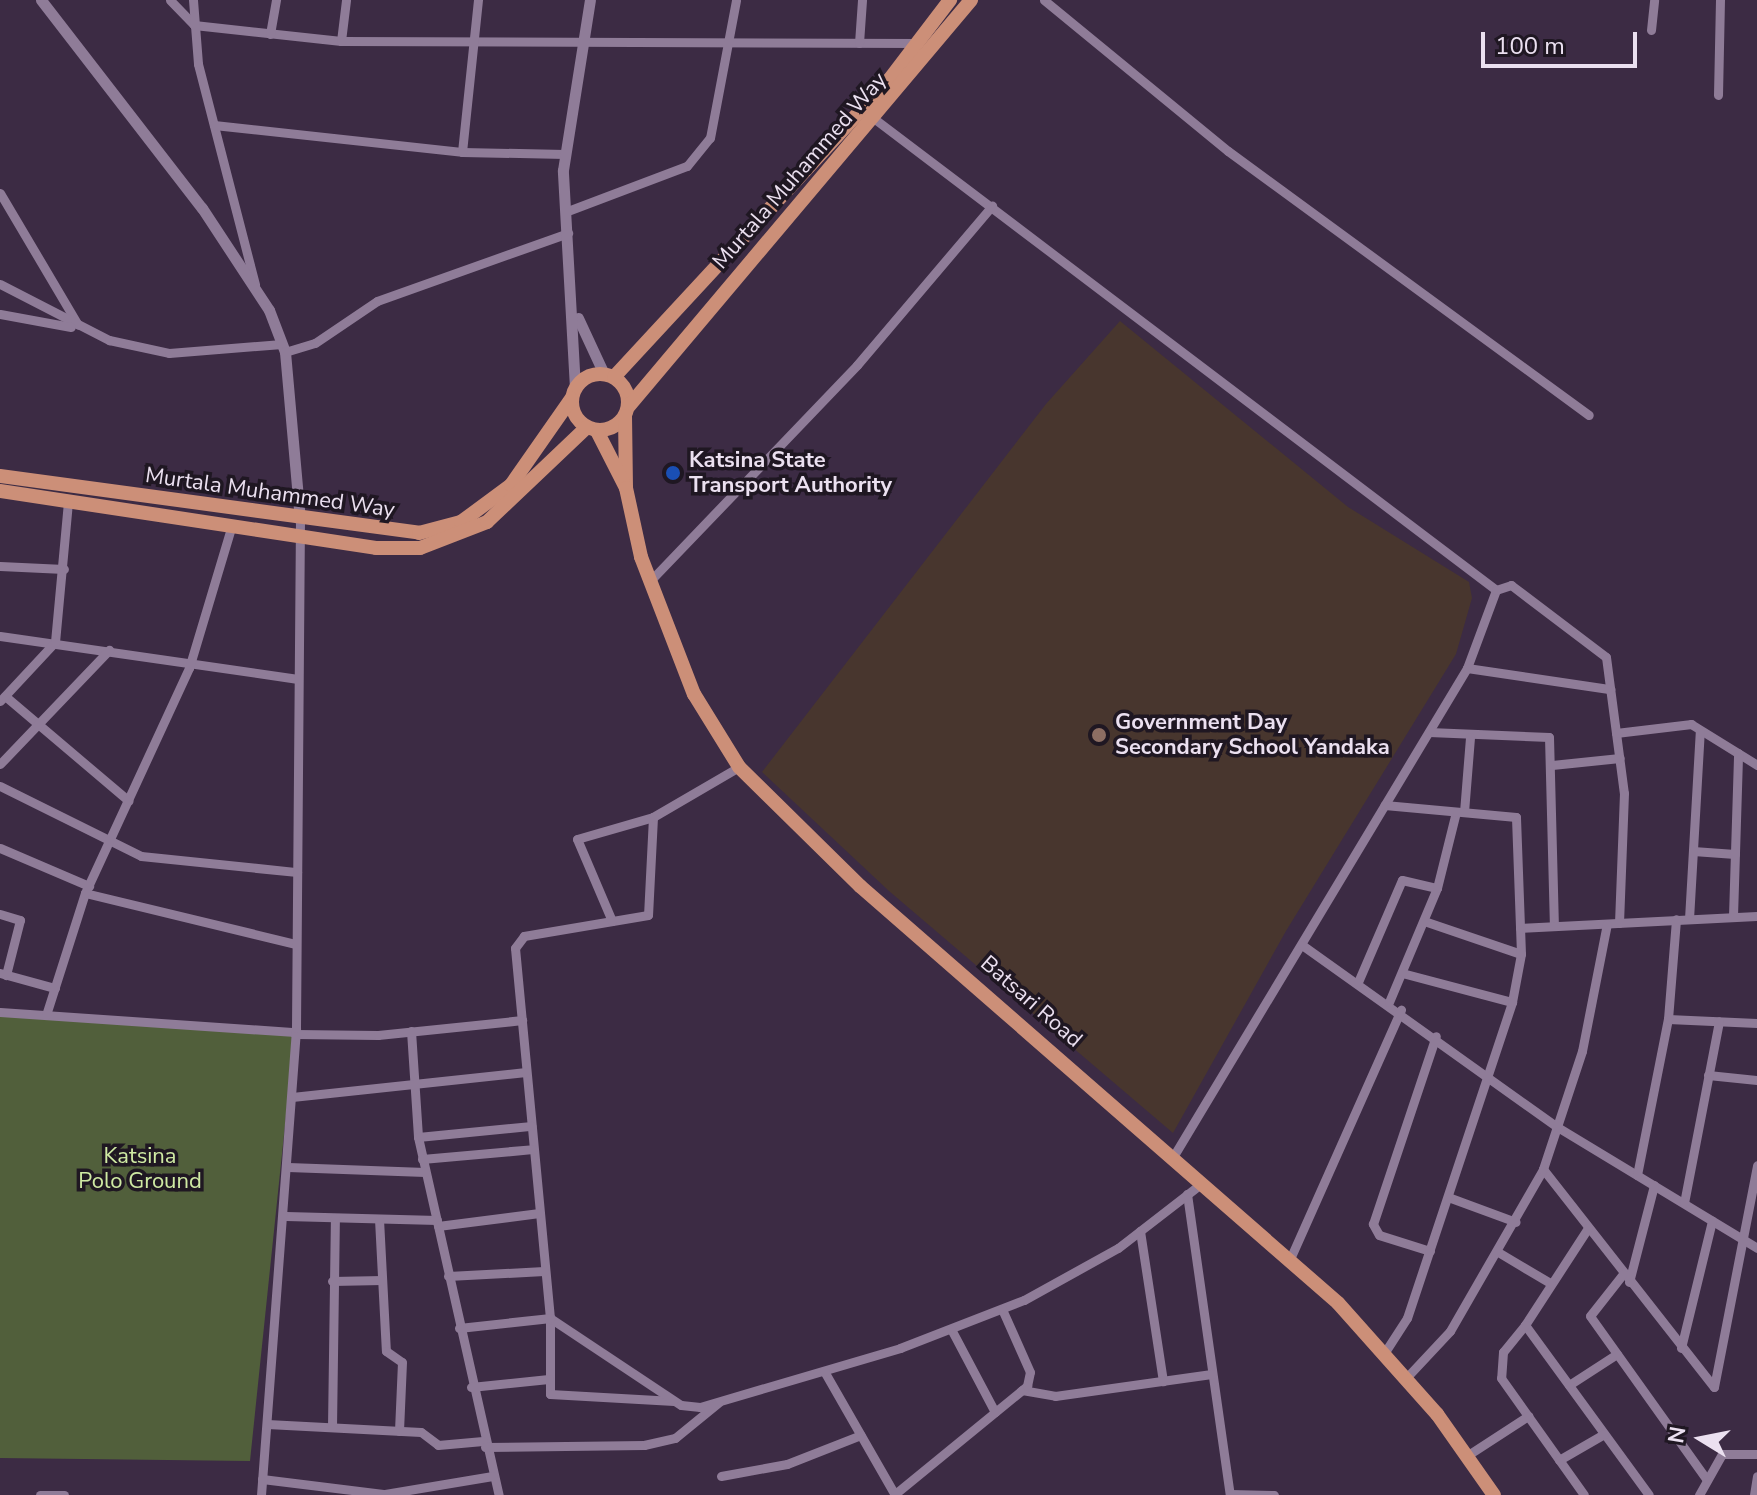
<!DOCTYPE html>
<style>
body{margin:0}
#map{position:relative;width:1757px;height:1495px;overflow:hidden;background:#3c2b44;font-family:"Nunito Sans",sans-serif}
div>[style]{position:absolute}
.education>*{inset:0;background:#48362e}
.green>*{inset:0;background:#515f3b}
.minor>*{height:9px;margin:-4.5px;padding:0 4.5px;transform-origin:4.5px;border-radius:4.5px;background:#8f7c98}
.tertiary>*{height:11px;margin:-5.5px;padding:0 5.5px;transform-origin:5.5px;border-radius:5.5px;background:#8f7c98}
.primary>*{height:14px;margin:-7px;padding:0 7px;transform-origin:7px;border-radius:7px;background:#cc8f78}
.primary>.ring{margin:-7px;padding:0;box-sizing:content-box;background:none;border:14px solid #cc8f78;border-radius:50%}
.dots>*{width:22px;height:22px;translate:-50% -50%;box-sizing:border-box;border:4px solid #1f1722;border-radius:50%}
span{translate:-50% -50%;white-space:nowrap;text-align:center;line-height:1.15;-webkit-text-stroke:7px #1f1722;paint-order:stroke}
.street-label{font-size:22px;color:#ebe0f0}
.poi-label{font-size:22px;color:#ebe0f0;font-weight:700}
.left{translate:0 -50%;text-align:left}
.park-label{font-size:22px;color:#cfeaa3}
.north{position:absolute;left:1661px;top:1399px;width:80px;height:80px;-webkit-text-stroke:6px #1f1722;paint-order:stroke;rotate:280deg;font-size:22px;font-weight:700;line-height:32px;text-align:center;color:#ebe0f0}
.north::after{content:'';display:block;margin:auto;width:28px;height:36px;background:#ebe0f0;clip-path:polygon(50% 0,100% 100%,50% 72%,0 100%)}
.scale{position:absolute;left:1481px;top:32px;width:156px;height:36px;box-sizing:border-box;border:4px solid #ebe0f0;border-top:0;padding-left:10px;font-size:24px;line-height:28px;white-space:nowrap;color:#ebe0f0;-webkit-text-stroke:6px #1f1722;paint-order:stroke}
</style>
<div id="map">
<div class="education">
<i style="clip-path:polygon(1120px 321px,1348px 507px,1469px 582px,1472px 598px,1456px 654px,1286px 931px,1173px 1133px,889px 891px,762px 772px,1046px 404px)"></i>
</div>
<div class="green">
<i style="clip-path:polygon(0 1009px,295px 1029px,250px 1461px,0 1458px)"></i>
</div>
<div class="minor">
<i style="left:170px;top:0;width:35px;rotate:46deg"></i>
<i style="left:194px;top:25px;width:148px;rotate:6.2deg"></i>
<i style="left:341px;top:41px;width:577px;rotate:0.2deg"></i>
<i style="left:193px;top:0;width:64px;rotate:85.5deg"></i>
<i style="left:198px;top:64px;width:228px;rotate:75.5deg"></i>
<i style="left:1044px;top:0;width:238px;rotate:39.4deg"></i>
<i style="left:1228px;top:151px;width:447px;rotate:36.2deg"></i>
<i style="left:1651px;top:30px;width:30px;rotate:-84deg"></i>
<i style="left:270px;top:34px;width:35px;rotate:-80deg"></i>
<i style="left:341px;top:41px;width:41px;rotate:-83deg"></i>
<i style="left:859px;top:43px;width:43px;rotate:-86deg"></i>
<i style="left:1718px;top:95px;width:95px;rotate:-88.8deg"></i>
<i style="left:876px;top:120px;width:778px;rotate:37.16deg"></i>
<i style="left:1496px;top:590px;width:83px;rotate:110.4deg"></i>
<i style="left:1467px;top:668px;width:571px;rotate:121.02deg"></i>
<i style="left:214px;top:125px;width:249px;rotate:6.2deg"></i>
<i style="left:462px;top:152px;width:103px;rotate:1.1deg"></i>
<i style="left:462px;top:152px;width:153px;rotate:-84deg"></i>
<i style="left:0;top:193px;width:153px;rotate:59.4deg"></i>
<i style="left:565px;top:212px;width:130px;rotate:-20.7deg"></i>
<i style="left:687px;top:166px;width:36px;rotate:-51deg"></i>
<i style="left:710px;top:138px;width:140px;rotate:-79.3deg"></i>
<i style="left:0;top:284px;width:123px;rotate:27.2deg"></i>
<i style="left:109px;top:340px;width:61px;rotate:12.2deg"></i>
<i style="left:169px;top:353px;width:113px;rotate:-4.6deg"></i>
<i style="left:0;top:314px;width:72px;rotate:10.4deg"></i>
<i style="left:285px;top:352px;width:31px;rotate:-17deg"></i>
<i style="left:315px;top:343px;width:75px;rotate:-34.1deg"></i>
<i style="left:377px;top:301px;width:203px;rotate:-19.6deg"></i>
<i style="left:0;top:566px;width:64px;rotate:2.7deg"></i>
<i style="left:650px;top:581px;width:299px;rotate:-46.2deg"></i>
<i style="left:857px;top:365px;width:209px;rotate:-49.7deg"></i>
<i style="left:1496px;top:590px;width:16px;rotate:-18deg"></i>
<i style="left:1511px;top:585px;width:119px;rotate:37.2deg"></i>
<i style="left:1606px;top:657px;width:137px;rotate:82.5deg"></i>
<i style="left:1624px;top:793px;width:130px;rotate:92.2deg"></i>
<i style="left:0;top:636px;width:301px;rotate:8.2deg"></i>
<i style="left:1467px;top:668px;width:145px;rotate:8.4deg"></i>
<i style="left:5px;top:696px;width:162px;rotate:40.3deg"></i>
<i style="left:0;top:701px;width:81px;rotate:-47deg"></i>
<i style="left:55px;top:642px;width:141px;rotate:-84.7deg"></i>
<i style="left:1429px;top:732px;width:120px;rotate:2.4deg"></i>
<i style="left:1549px;top:737px;width:189px;rotate:88.5deg"></i>
<i style="left:1616px;top:733px;width:76px;rotate:-6.8deg"></i>
<i style="left:1691px;top:724px;width:78px;rotate:31.8deg"></i>
<i style="left:0;top:764px;width:158px;rotate:-46.3deg"></i>
<i style="left:1552px;top:765px;width:68px;rotate:-5.9deg"></i>
<i style="left:0;top:786px;width:157px;rotate:26.4deg"></i>
<i style="left:141px;top:856px;width:157px;rotate:5.9deg"></i>
<i style="left:1464px;top:812px;width:75px;rotate:-85.4deg"></i>
<i style="left:653px;top:817px;width:98px;rotate:92.9deg"></i>
<i style="left:648px;top:915px;width:126px;rotate:170.4deg"></i>
<i style="left:524px;top:936px;width:15px;rotate:127deg"></i>
<i style="left:515px;top:948px;width:372px;rotate:84.6deg"></i>
<i style="left:550px;top:1318px;width:76px;rotate:90deg"></i>
<i style="left:550px;top:1394px;width:124px;rotate:3.2deg"></i>
<i style="left:0;top:848px;width:97px;rotate:23.1deg"></i>
<i style="left:1693px;top:851px;width:42px;rotate:4.1deg"></i>
<i style="left:85px;top:893px;width:217px;rotate:13.6deg"></i>
<i style="left:0;top:914px;width:21px;rotate:17deg"></i>
<i style="left:20px;top:920px;width:57px;rotate:104.3deg"></i>
<i style="left:1733px;top:916px;width:163px;rotate:-88.2deg"></i>
<i style="left:1689px;top:919px;width:188px;rotate:-86.7deg"></i>
<i style="left:612px;top:921px;width:89px;rotate:-113.1deg"></i>
<i style="left:577px;top:839px;width:79px;rotate:-16.1deg"></i>
<i style="left:653px;top:817px;width:99px;rotate:-30.2deg"></i>
<i style="left:1424px;top:921px;width:102px;rotate:18.8deg"></i>
<i style="left:1520px;top:928px;width:237px;rotate:-2.9deg"></i>
<i style="left:1302px;top:945px;width:315px;rotate:35.5deg"></i>
<i style="left:1559px;top:1128px;width:232px;rotate:31.2deg"></i>
<i style="left:0;top:973px;width:57px;rotate:15.3deg"></i>
<i style="left:1402px;top:973px;width:114px;rotate:14.8deg"></i>
<i style="left:1358px;top:982px;width:111px;rotate:-66.7deg"></i>
<i style="left:1402px;top:880px;width:36px;rotate:13deg"></i>
<i style="left:1389px;top:1002px;width:124px;rotate:-67.2deg"></i>
<i style="left:1437px;top:888px;width:78px;rotate:-76deg"></i>
<i style="left:0;top:1012px;width:296px;rotate:3.9deg"></i>
<i style="left:46px;top:1015px;width:128px;rotate:-72.3deg"></i>
<i style="left:85px;top:893px;width:248px;rotate:-65.2deg"></i>
<i style="left:189px;top:668px;width:149px;rotate:-73.3deg"></i>
<i style="left:1668px;top:1019px;width:89px;rotate:2.6deg"></i>
<i style="left:411px;top:1031px;width:106px;rotate:86.2deg"></i>
<i style="left:418px;top:1137px;width:367px;rotate:77.3deg"></i>
<i style="left:295px;top:1034px;width:83px;rotate:0.7deg"></i>
<i style="left:378px;top:1035px;width:145px;rotate:-5.9deg"></i>
<i style="left:1708px;top:1075px;width:49px;rotate:5.8deg"></i>
<i style="left:292px;top:1097px;width:235px;rotate:-6.1deg"></i>
<i style="left:418px;top:1137px;width:114px;rotate:-5.6deg"></i>
<i style="left:422px;top:1159px;width:111px;rotate:-5.1deg"></i>
<i style="left:288px;top:1167px;width:137px;rotate:2.1deg"></i>
<i style="left:1543px;top:1169px;width:277px;rotate:51.9deg"></i>
<i style="left:1714px;top:1387px;width:226px;rotate:-79deg"></i>
<i style="left:1637px;top:1175px;width:159px;rotate:-78.8deg"></i>
<i style="left:1668px;top:1019px;width:100px;rotate:-85.4deg"></i>
<i style="left:1187px;top:1194px;width:304px;rotate:81.9deg"></i>
<i style="left:1448px;top:1197px;width:72px;rotate:20.2deg"></i>
<i style="left:1684px;top:1203px;width:185px;rotate:-79.1deg"></i>
<i style="left:286px;top:1216px;width:151px;rotate:1.5deg"></i>
<i style="left:379px;top:1219px;width:132px;rotate:87deg"></i>
<i style="left:386px;top:1351px;width:19px;rotate:35deg"></i>
<i style="left:402px;top:1362px;width:69px;rotate:92.5deg"></i>
<i style="left:438px;top:1226px;width:102px;rotate:-7.3deg"></i>
<i style="left:1588px;top:1228px;width:116px;rotate:123deg"></i>
<i style="left:1525px;top:1325px;width:210px;rotate:53.9deg"></i>
<i style="left:1140px;top:1231px;width:152px;rotate:81.3deg"></i>
<i style="left:1430px;top:1251px;width:53px;rotate:-162.6deg"></i>
<i style="left:1379px;top:1235px;width:13px;rotate:-119deg"></i>
<i style="left:1373px;top:1224px;width:198px;rotate:-71.5deg"></i>
<i style="left:1498px;top:1252px;width:61px;rotate:30.8deg"></i>
<i style="left:1290px;top:1259px;width:273px;rotate:-66deg"></i>
<i style="left:1623px;top:1274px;width:53px;rotate:128.2deg"></i>
<i style="left:1590px;top:1316px;width:201px;rotate:54.5deg"></i>
<i style="left:448px;top:1276px;width:96px;rotate:-3deg"></i>
<i style="left:332px;top:1281px;width:50px;rotate:-1.1deg"></i>
<i style="left:1629px;top:1282px;width:100px;rotate:-75.5deg"></i>
<i style="left:550px;top:1318px;width:157px;rotate:33.6deg"></i>
<i style="left:681px;top:1405px;width:19px;rotate:6deg"></i>
<i style="left:700px;top:1407px;width:209px;rotate:-16.4deg"></i>
<i style="left:900px;top:1348px;width:133px;rotate:-21.2deg"></i>
<i style="left:1024px;top:1300px;width:107px;rotate:-29deg"></i>
<i style="left:1118px;top:1248px;width:106px;rotate:-37.7deg"></i>
<i style="left:1525px;top:1325px;width:35px;rotate:129deg"></i>
<i style="left:1503px;top:1352px;width:26px;rotate:94deg"></i>
<i style="left:1501px;top:1378px;width:143px;rotate:54.6deg"></i>
<i style="left:459px;top:1328px;width:92px;rotate:-6.3deg"></i>
<i style="left:951px;top:1329px;width:94px;rotate:62.1deg"></i>
<i style="left:1681px;top:1348px;width:131px;rotate:-76.3deg"></i>
<i style="left:1385px;top:1352px;width:40px;rotate:-57.1deg"></i>
<i style="left:1407px;top:1318px;width:333px;rotate:-71.6deg"></i>
<i style="left:1512px;top:1002px;width:49px;rotate:-79.4deg"></i>
<i style="left:1521px;top:954px;width:137px;rotate:-92.1deg"></i>
<i style="left:1516px;top:817px;width:132px;rotate:-174.8deg"></i>
<i style="left:824px;top:1371px;width:143px;rotate:60.2deg"></i>
<i style="left:1407px;top:1377px;width:63px;rotate:-46.9deg"></i>
<i style="left:1450px;top:1331px;width:187px;rotate:-60.1deg"></i>
<i style="left:1543px;top:1169px;width:124px;rotate:-71.7deg"></i>
<i style="left:1582px;top:1051px;width:129px;rotate:-78.9deg"></i>
<i style="left:1569px;top:1385px;width:57px;rotate:-32.9deg"></i>
<i style="left:471px;top:1387px;width:78px;rotate:-5.9deg"></i>
<i style="left:1022px;top:1390px;width:34px;rotate:10deg"></i>
<i style="left:1055px;top:1396px;width:158px;rotate:-8deg"></i>
<i style="left:267px;top:1424px;width:154px;rotate:3deg"></i>
<i style="left:421px;top:1432px;width:21px;rotate:37deg"></i>
<i style="left:438px;top:1445px;width:45px;rotate:-5.1deg"></i>
<i style="left:332px;top:1427px;width:209px;rotate:-89.2deg"></i>
<i style="left:485px;top:1447px;width:159px;rotate:-0.7deg"></i>
<i style="left:644px;top:1445px;width:32px;rotate:-13deg"></i>
<i style="left:675px;top:1438px;width:57px;rotate:-39.3deg"></i>
<i style="left:1468px;top:1455px;width:72px;rotate:-33deg"></i>
<i style="left:1559px;top:1460px;width:52px;rotate:-30deg"></i>
<i style="left:721px;top:1476px;width:67px;rotate:-10.3deg"></i>
<i style="left:787px;top:1464px;width:79px;rotate:-21.4deg"></i>
<i style="left:262px;top:1479px;width:124px;rotate:7deg"></i>
<i style="left:385px;top:1494px;width:109px;rotate:-9.5deg"></i>
<i style="left:895px;top:1494px;width:171px;rotate:-39.3deg"></i>
<i style="left:1027px;top:1386px;width:14px;rotate:-78deg"></i>
<i style="left:1030px;top:1372px;width:69px;rotate:-114deg"></i>
<i style="left:1230px;top:1494px;width:44px;rotate:1.3deg"></i>
<i style="left:40px;top:1495px;width:24px"></i>
<i style="left:261px;top:1495px;width:468px;rotate:-85.7deg"></i>
<i style="left:296px;top:1028px;width:508px;rotate:-89.55deg"></i>
<i style="left:1699px;top:1495px;width:47px;rotate:-60.7deg"></i>
<i style="left:1722px;top:1454px;width:35px"></i>
<i style="left:1754px;top:1495px;width:19px;rotate:-81deg"></i>
</div>
<div class="tertiary">
<i style="left:41px;top:0;width:263px;rotate:52.3deg"></i>
<i style="left:202px;top:208px;width:122px;rotate:56.7deg"></i>
<i style="left:269px;top:310px;width:45px;rotate:69.1deg"></i>
<i style="left:285px;top:352px;width:169px;rotate:84.9deg"></i>
<i style="left:578px;top:318px;width:62px;rotate:65.1deg"></i>
<i style="left:575px;top:388px;width:218px;rotate:-93.2deg"></i>
<i style="left:563px;top:170px;width:172px;rotate:-81deg"></i>
</div>
<div class="primary">
<i class="ring" style="left:572px;top:374px;width:42px;height:42px"></i>
<i style="left:614px;top:377px;width:405px;rotate:-47.2deg"></i>
<i style="left:889px;top:80px;width:101px;rotate:-52.7deg"></i>
<i style="left:629px;top:406px;width:531px;rotate:-49.89deg"></i>
<i style="left:625px;top:416px;width:71px;rotate:89.2deg"></i>
<i style="left:597px;top:431px;width:64px;rotate:63deg"></i>
<i style="left:626px;top:488px;width:71px;rotate:77.7deg"></i>
<i style="left:641px;top:557px;width:147px;rotate:68.9deg"></i>
<i style="left:694px;top:694px;width:86px;rotate:58.3deg"></i>
<i style="left:739px;top:767px;width:170px;rotate:44.5deg"></i>
<i style="left:860px;top:886px;width:634px;rotate:41.1deg"></i>
<i style="left:1338px;top:1303px;width:149px;rotate:48.3deg"></i>
<i style="left:1437px;top:1414px;width:99px;rotate:54.9deg"></i>
<i style="left:0;top:476px;width:423px;rotate:7.7deg"></i>
<i style="left:419px;top:533px;width:43px;rotate:-14.7deg"></i>
<i style="left:461px;top:522px;width:62px;rotate:-36.5deg"></i>
<i style="left:511px;top:485px;width:105px;rotate:-55.1deg"></i>
<i style="left:0;top:491px;width:380px;rotate:8.6deg"></i>
<i style="left:376px;top:548px;width:44px"></i>
<i style="left:420px;top:548px;width:72px;rotate:-21.2deg"></i>
<i style="left:487px;top:522px;width:137px;rotate:-43.5deg"></i>
</div>
<div class="dots">
<i style="left:673px;top:473px;background:#1a4fb4"></i>
<i style="left:1099px;top:735px;background:#8d6e63"></i>
</div>
<div class="street-label">
<span style="left:800px;top:171px;rotate:-49deg">Murtala Muhammed Way</span>
<span style="left:270px;top:493px;rotate:8deg">Murtala Muhammed Way</span>
<span style="left:1031px;top:1002px;rotate:41deg">Batsari Road</span>
</div>
<div class="poi-label">
<span class="left" style="left:689px;top:473px">Katsina State<br>Transport Authority</span>
<span class="left" style="left:1115px;top:735px">Government Day<br>Secondary School Yandaka</span>
</div>
<div class="park-label">
<span style="left:140px;top:1169px">Katsina<br>Polo Ground</span>
</div>
<div class="north">N</div>
<div class="scale">100 m</div>
</div>
